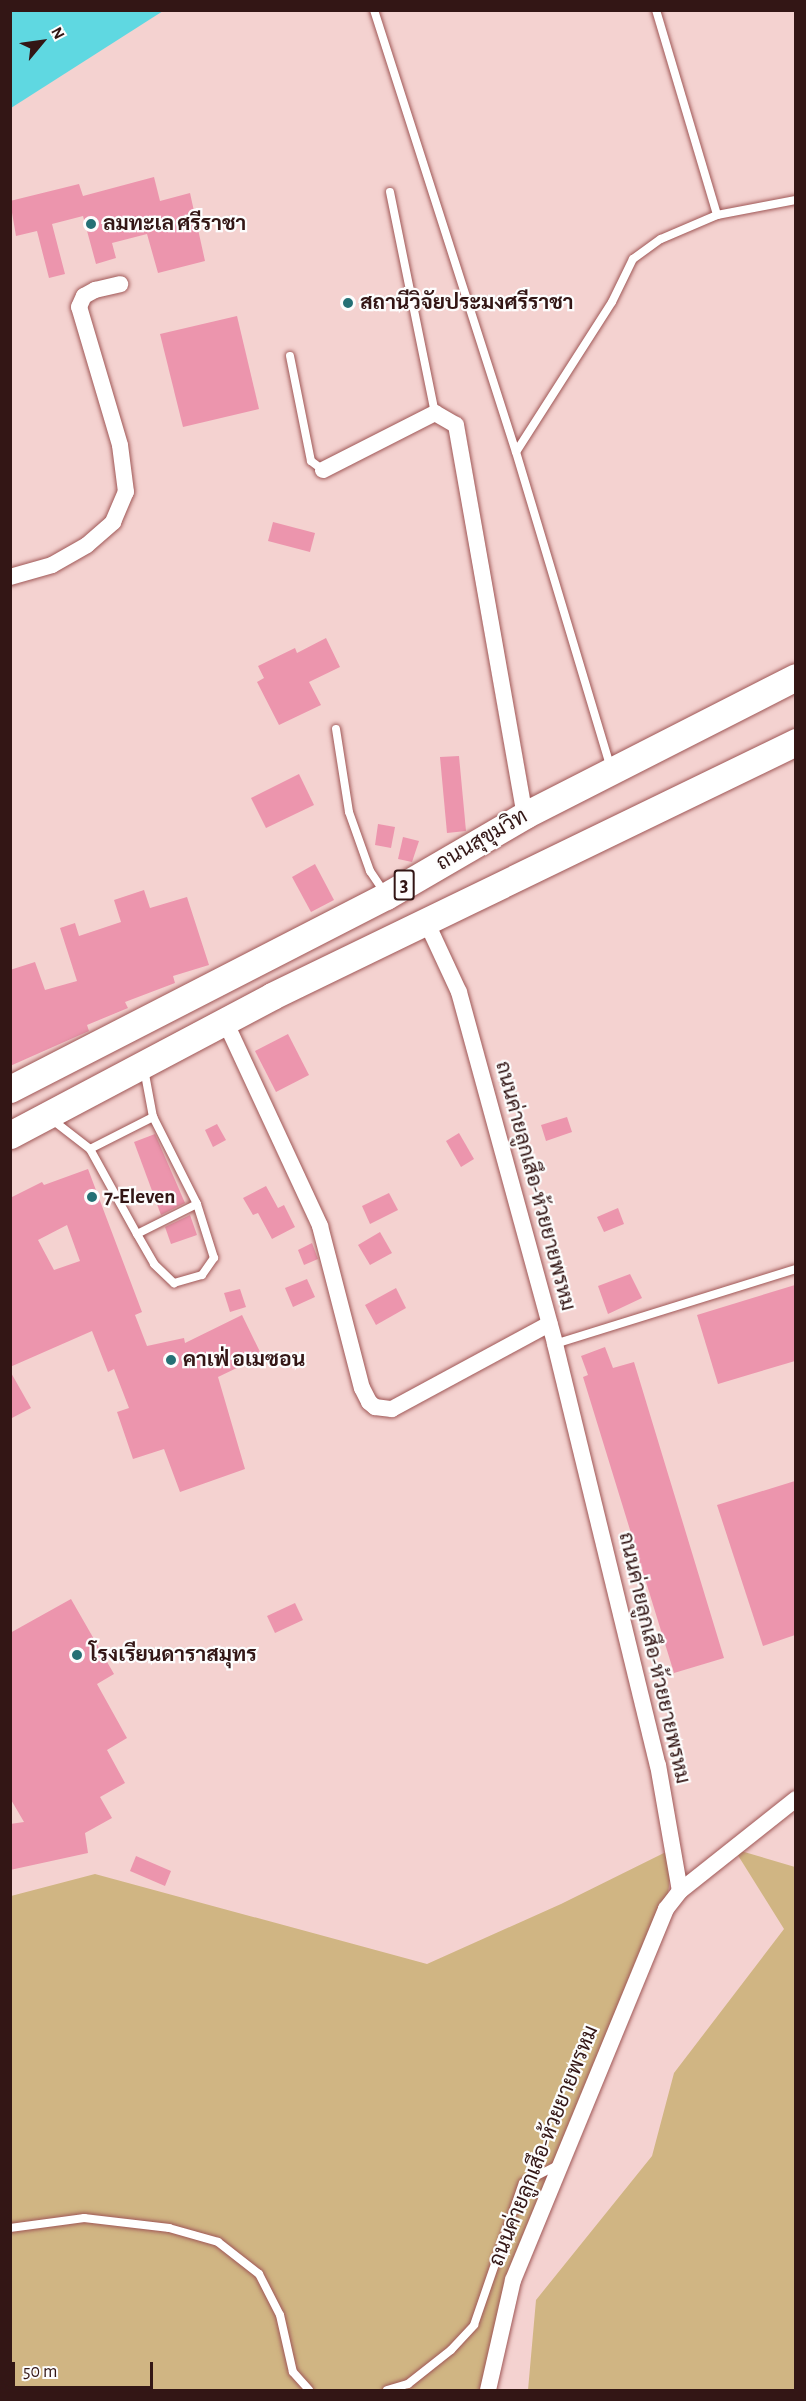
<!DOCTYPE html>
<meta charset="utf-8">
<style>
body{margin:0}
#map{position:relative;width:806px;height:2401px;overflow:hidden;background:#f4d2d0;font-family:"Alegreya Sans",Sarabun,sans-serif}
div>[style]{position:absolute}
.green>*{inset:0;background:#d0b583}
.water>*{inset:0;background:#5fd8e1}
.building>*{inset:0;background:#ec95ad}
.roads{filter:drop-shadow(0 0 2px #9f5756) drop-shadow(0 0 2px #9f5756)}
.service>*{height:8px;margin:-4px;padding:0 4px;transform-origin:4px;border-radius:4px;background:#fff}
.minor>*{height:16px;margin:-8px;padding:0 8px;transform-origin:8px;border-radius:8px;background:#fff}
.trunk>*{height:27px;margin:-13.5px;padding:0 13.5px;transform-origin:13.5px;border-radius:13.5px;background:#fff}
.dots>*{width:16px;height:16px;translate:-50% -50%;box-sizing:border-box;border:3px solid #fdfdfd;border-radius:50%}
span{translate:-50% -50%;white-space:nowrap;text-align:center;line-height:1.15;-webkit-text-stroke:4.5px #fdfdfd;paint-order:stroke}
.shield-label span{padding:2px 4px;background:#fdfdfd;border:2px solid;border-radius:4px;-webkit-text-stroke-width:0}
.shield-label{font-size:20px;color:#331615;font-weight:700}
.poi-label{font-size:21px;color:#331615;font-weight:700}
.left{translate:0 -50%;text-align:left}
.street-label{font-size:21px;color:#331615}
.frame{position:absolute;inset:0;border:12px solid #331615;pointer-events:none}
.north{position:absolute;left:12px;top:12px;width:60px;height:60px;-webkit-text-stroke:4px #fdfdfd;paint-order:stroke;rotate:61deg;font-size:16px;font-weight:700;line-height:24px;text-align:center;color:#331615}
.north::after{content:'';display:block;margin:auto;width:21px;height:27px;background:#331615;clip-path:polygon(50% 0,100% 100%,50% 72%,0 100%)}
.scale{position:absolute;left:12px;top:2362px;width:141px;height:27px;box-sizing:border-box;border:3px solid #331615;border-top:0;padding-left:8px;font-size:18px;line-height:21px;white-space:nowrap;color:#331615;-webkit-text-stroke:4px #fdfdfd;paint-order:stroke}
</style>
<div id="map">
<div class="green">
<i style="clip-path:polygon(674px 1848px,666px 1909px,513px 2280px,488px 2390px,11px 2390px,11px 1896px,95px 1874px,427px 1964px,561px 1904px)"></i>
<i style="clip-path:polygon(734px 1849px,795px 1867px,795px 2390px,528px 2390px,536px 2300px,652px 2156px,674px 2073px,784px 1929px)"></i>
</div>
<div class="water">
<i style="clip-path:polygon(11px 10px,163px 10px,163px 11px,11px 108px)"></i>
</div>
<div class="building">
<i style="clip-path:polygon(154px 177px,160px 201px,190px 193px,205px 261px,158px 273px,147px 234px,112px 243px,116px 258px,96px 264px,83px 216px,52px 224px,65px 274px,49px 278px,37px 231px,16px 236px,10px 201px,79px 184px,83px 196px)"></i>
<i style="clip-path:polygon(237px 316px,259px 409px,183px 427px,160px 334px)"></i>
<i style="clip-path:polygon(273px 522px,315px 533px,310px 552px,268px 541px)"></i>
<i style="clip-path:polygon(326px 638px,340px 667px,309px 682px,321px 705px,279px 725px,257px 682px,264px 678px,258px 666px,295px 648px,297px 653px)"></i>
<i style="clip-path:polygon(459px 756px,466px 831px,447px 833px,440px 757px)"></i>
<i style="clip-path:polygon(299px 774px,314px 805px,266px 828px,251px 798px)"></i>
<i style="clip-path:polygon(378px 824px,395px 827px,391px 848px,375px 845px)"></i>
<i style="clip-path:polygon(403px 837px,419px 841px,412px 862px,398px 859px)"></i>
<i style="clip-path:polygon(315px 864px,334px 900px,311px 912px,292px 877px)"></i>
<i style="clip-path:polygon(144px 890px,150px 908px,187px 897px,209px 965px,173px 976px,175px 983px,125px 1002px,128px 1008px,87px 1025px,89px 1031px,10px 1066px,10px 970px,35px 962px,45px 990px,77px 981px,60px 928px,75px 923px,79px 936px,121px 922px,114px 900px)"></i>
<i style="clip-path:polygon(288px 1034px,309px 1075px,276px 1092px,255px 1051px)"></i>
<i style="clip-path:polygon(567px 1117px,572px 1132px,546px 1141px,541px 1125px)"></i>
<i style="clip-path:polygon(217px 1124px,226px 1140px,213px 1147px,205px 1130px)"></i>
<i style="clip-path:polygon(459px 1133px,474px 1159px,461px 1167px,446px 1141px)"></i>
<i style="clip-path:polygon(155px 1134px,185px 1203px,161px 1215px,134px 1142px)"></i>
<i style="clip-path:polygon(evenodd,88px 1169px,142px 1312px,135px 1315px,147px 1346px,184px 1338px,185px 1343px,242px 1315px,262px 1356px,218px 1377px,245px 1469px,180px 1492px,164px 1449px,133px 1459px,117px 1412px,129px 1408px,114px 1369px,108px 1372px,92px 1331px,10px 1367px,10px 1198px,42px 1182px,44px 1185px,88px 1169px,67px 1225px,80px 1261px,54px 1270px,38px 1240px,67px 1225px)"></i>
<i style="clip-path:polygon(266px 1186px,278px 1208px,284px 1205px,295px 1227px,272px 1239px,258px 1213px,253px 1215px,243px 1198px)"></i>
<i style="clip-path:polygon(389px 1193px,398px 1210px,370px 1224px,362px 1206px)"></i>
<i style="clip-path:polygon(618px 1208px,624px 1224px,604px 1232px,597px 1217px)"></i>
<i style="clip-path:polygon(190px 1215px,197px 1235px,171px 1244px,165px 1227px)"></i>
<i style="clip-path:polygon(380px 1232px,392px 1253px,370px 1265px,358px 1245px)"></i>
<i style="clip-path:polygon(312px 1243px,318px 1259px,304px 1265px,298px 1250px)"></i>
<i style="clip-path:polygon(630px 1274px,642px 1298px,608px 1314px,598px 1286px)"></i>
<i style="clip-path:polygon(307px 1279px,315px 1297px,293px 1307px,285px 1288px)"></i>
<i style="clip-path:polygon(795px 1285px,795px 1361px,718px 1384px,697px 1315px)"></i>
<i style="clip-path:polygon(396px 1288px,406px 1308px,376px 1325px,365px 1305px)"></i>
<i style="clip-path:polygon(240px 1289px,246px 1307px,230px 1312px,224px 1293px)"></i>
<i style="clip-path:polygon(605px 1347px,613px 1368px,634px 1362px,724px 1658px,674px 1673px,583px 1377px,588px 1375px,581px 1356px)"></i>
<i style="clip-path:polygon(10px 1371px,31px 1408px,10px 1419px)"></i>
<i style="clip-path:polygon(795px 1481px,795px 1635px,763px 1646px,717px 1505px)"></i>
<i style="clip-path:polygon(71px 1599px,114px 1674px,97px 1684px,127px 1738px,107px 1750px,125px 1783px,100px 1797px,112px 1818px,85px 1833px,88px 1853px,10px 1870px,10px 1824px,24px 1822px,10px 1798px,10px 1633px)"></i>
<i style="clip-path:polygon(295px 1603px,303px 1620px,275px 1633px,267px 1616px)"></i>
<i style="clip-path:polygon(136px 1856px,171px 1871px,165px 1886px,130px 1871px)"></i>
</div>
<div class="roads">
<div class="service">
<i style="left:374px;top:10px;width:464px;rotate:72.2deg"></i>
<i style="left:516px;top:452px;width:328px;rotate:73.3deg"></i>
<i style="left:656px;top:10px;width:214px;rotate:73.4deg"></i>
<i style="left:390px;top:192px;width:226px;rotate:78.5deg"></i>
<i style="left:290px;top:356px;width:107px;rotate:78.7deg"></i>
<i style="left:311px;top:461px;width:15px;rotate:37deg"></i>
<i style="left:516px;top:452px;width:178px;rotate:-57.4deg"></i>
<i style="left:612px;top:302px;width:48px;rotate:-64deg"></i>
<i style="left:633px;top:259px;width:34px;rotate:-36deg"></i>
<i style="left:661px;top:239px;width:61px;rotate:-23.2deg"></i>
<i style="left:717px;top:215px;width:80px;rotate:-10.8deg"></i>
<i style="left:336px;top:729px;width:84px;rotate:81.1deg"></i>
<i style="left:349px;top:812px;width:63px;rotate:70.4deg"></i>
<i style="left:370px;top:871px;width:27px;rotate:56deg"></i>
<i style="left:50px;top:1118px;width:51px;rotate:37.8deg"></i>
<i style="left:90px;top:1149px;width:97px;rotate:61.1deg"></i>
<i style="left:137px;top:1234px;width:67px;rotate:-26.6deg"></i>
<i style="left:197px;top:1204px;width:97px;rotate:-116.8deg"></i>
<i style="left:153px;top:1117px;width:49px;rotate:-100.6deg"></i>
<i style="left:90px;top:1149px;width:71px;rotate:-26.9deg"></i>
<i style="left:137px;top:1234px;width:34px;rotate:60deg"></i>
<i style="left:154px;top:1264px;width:28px;rotate:44deg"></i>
<i style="left:174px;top:1283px;width:29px;rotate:-16deg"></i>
<i style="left:202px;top:1275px;width:21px;rotate:-55deg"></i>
<i style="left:214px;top:1258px;width:57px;rotate:-107.5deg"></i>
<i style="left:555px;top:1344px;width:252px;rotate:-17.3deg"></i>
<i style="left:10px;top:2228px;width:75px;rotate:-7.7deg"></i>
<i style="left:84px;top:2218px;width:86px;rotate:6.7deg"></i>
<i style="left:169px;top:2228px;width:51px;rotate:15.9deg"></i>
<i style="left:218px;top:2242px;width:52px;rotate:38deg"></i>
<i style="left:259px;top:2274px;width:46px;rotate:62.9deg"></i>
<i style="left:280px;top:2315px;width:58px;rotate:77.2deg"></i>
<i style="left:293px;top:2372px;width:24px;rotate:48deg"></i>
<i style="left:387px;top:2390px;width:22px;rotate:-16deg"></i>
<i style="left:408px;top:2384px;width:55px;rotate:-38.3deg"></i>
<i style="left:451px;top:2350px;width:34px;rotate:-47deg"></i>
<i style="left:474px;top:2325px;width:150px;rotate:-71deg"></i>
<i style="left:523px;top:2183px;width:42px;rotate:-27.2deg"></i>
</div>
<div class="minor">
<i style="left:323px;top:470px;width:126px;rotate:-27deg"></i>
<i style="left:435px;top:413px;width:24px;rotate:30deg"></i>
<i style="left:456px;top:425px;width:396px;rotate:80deg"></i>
<i style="left:10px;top:577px;width:44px;rotate:-15.9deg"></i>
<i style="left:52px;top:565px;width:40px;rotate:-29.7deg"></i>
<i style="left:87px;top:545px;width:35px;rotate:-41deg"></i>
<i style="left:113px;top:522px;width:33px;rotate:-67deg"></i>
<i style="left:126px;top:492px;width:47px;rotate:-97.3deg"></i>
<i style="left:120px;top:445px;width:144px;rotate:-106.5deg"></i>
<i style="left:79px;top:307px;width:12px;rotate:-66deg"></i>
<i style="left:84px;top:296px;width:13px;rotate:-29deg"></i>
<i style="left:95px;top:290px;width:26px;rotate:-13deg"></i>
<i style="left:426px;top:921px;width:78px;rotate:65.1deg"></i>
<i style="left:459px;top:992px;width:365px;rotate:74.7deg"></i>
<i style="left:555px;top:1344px;width:433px;rotate:76.3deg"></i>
<i style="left:658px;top:1765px;width:128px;rotate:80.1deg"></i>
<i style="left:680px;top:1891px;width:23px;rotate:128deg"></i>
<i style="left:666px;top:1909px;width:401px;rotate:112.4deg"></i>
<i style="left:513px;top:2280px;width:113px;rotate:102.8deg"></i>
<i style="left:225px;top:1021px;width:226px;rotate:65.1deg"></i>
<i style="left:320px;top:1226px;width:167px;rotate:75.5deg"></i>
<i style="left:362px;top:1388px;width:16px;rotate:63deg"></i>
<i style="left:369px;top:1402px;width:8px;rotate:40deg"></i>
<i style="left:375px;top:1407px;width:17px;rotate:7deg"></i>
<i style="left:392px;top:1409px;width:179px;rotate:-28.4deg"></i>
<i style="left:680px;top:1891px;width:148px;rotate:-38.4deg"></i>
</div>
<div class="trunk">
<i style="left:10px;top:1089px;width:423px;rotate:-27.2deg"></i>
<i style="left:386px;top:896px;width:161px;rotate:-30.2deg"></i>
<i style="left:525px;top:815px;width:304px;rotate:-27deg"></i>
<i style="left:10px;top:1135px;width:297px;rotate:-27.9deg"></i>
<i style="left:272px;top:996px;width:582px;rotate:-25.86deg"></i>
</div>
</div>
<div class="dots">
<i style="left:91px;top:224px;background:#257075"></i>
<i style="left:348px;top:303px;background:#257075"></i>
<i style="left:92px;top:1197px;background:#257075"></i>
<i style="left:171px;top:1360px;background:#257075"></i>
<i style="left:77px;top:1655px;background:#257075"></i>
</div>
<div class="shield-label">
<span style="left:404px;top:885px">3</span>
</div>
<div class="poi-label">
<span class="left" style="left:103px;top:224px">ลมทะเล ศรีราชา</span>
<span class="left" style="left:360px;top:303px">สถานีวิจัยประมงศรีราชา</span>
<span class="left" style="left:104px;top:1197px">7-Eleven</span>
<span class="left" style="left:183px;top:1360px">คาเฟ่ อเมซอน</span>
<span class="left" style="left:89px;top:1655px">โรงเรียนดาราสมุทร</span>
</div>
<div class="street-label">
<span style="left:482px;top:840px;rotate:-30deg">ถนนสุขุมวิท</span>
<span style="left:535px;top:1186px;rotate:75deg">ถนนค่ายลูกเสึอ-ห้วยยายพรหม</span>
<span style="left:654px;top:1658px;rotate:77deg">ถนนค่ายลูกเสึอ-ห้วยยายพรหม</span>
<span style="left:544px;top:2146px;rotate:-68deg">ถนนค่ายลูกเสึอ-ห้วยยายพรหม</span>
</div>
<div class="frame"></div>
<div class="north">N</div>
<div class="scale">50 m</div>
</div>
